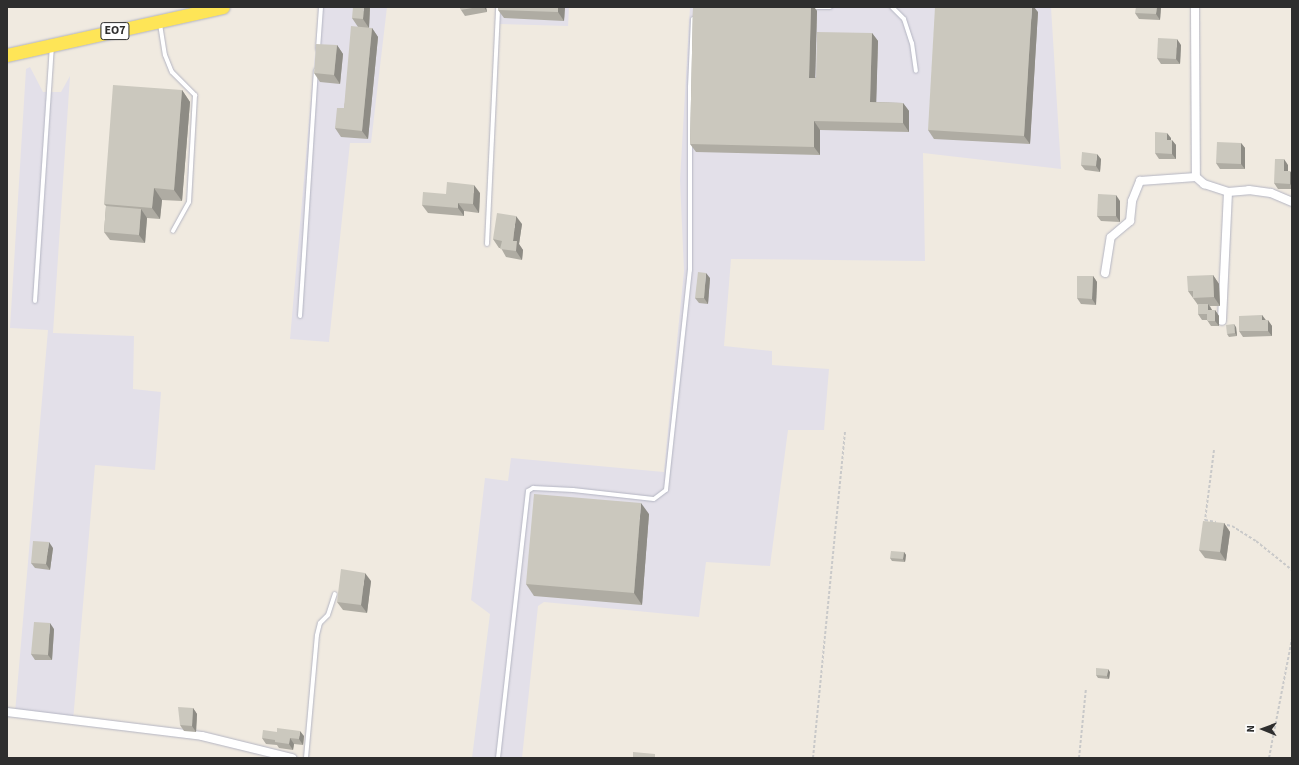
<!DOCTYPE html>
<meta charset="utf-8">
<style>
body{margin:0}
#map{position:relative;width:1299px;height:765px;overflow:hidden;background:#f0eae0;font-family:"Source Sans 3",sans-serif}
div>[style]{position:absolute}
.industrial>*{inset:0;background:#e3e0e9}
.path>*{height:2px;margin-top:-1px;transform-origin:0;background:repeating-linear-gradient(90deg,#c9c9c9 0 3px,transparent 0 5px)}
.roads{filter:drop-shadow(0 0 1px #b4b5c2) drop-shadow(0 0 1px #b4b5c2)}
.service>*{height:4px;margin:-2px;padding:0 2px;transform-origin:2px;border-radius:2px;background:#fff}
.minor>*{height:8px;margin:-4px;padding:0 4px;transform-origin:4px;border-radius:4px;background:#fff}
.primary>*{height:13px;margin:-6.5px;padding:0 6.5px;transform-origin:6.5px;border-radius:6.5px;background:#fee557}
.wall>*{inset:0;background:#afaca3}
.shaded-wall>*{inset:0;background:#8e8c85}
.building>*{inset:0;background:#cbc8be}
span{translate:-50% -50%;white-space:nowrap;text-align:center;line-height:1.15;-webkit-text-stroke:3px #fff;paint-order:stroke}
.shield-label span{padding:1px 3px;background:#fff;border:1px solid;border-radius:3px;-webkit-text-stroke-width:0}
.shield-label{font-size:12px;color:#2e2e2e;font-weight:700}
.frame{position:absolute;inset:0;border:8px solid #2e2e2e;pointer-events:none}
.north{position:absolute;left:1243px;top:709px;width:40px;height:40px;-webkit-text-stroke:3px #fff;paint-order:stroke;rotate:271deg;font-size:11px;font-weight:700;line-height:16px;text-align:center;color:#2e2e2e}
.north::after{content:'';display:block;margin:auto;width:14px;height:18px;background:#2e2e2e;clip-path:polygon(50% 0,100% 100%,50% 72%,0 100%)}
</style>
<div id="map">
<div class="industrial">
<i style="clip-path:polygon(319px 7px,387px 7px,371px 143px,350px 143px,329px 342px,290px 339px)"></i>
<i style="clip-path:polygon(498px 7px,569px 7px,568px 26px,497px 24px)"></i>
<i style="clip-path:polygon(690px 7px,1051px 7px,1061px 169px,923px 153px,925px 261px,731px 259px,724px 346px,772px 351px,772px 365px,829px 369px,824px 430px,788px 430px,770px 566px,706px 562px,699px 617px,544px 602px,538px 606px,522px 758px,472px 758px,490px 614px,471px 600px,485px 478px,508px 481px,511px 458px,664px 472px,684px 271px,680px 180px)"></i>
<i style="clip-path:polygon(30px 67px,43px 92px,61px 92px,70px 76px,53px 333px,134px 336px,133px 389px,161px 392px,155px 470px,95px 465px,73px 721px,15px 713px,48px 330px,10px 328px,26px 69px)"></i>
</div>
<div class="path">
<i style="left:1214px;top:450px;width:71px;rotate:97.3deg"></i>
<i style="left:1205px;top:520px;width:11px;rotate:10deg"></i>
<i style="left:1222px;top:524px;width:10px;rotate:11deg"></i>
<i style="left:1232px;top:526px;width:28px;rotate:32deg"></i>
<i style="left:1256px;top:541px;width:46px;rotate:38.9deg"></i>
<i style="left:813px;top:758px;width:329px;rotate:-84.4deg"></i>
<i style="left:1079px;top:758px;width:70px;rotate:-84.3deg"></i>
<i style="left:1269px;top:758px;width:121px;rotate:-79.1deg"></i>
</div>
<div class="roads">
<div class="service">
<i style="left:808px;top:7px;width:22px"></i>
<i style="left:892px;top:7px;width:17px;rotate:45deg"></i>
<i style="left:904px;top:19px;width:25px;rotate:72deg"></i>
<i style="left:912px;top:43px;width:28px;rotate:82deg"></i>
<i style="left:160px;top:24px;width:31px;rotate:81deg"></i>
<i style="left:165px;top:55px;width:18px;rotate:68deg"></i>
<i style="left:172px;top:72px;width:33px;rotate:45deg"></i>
<i style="left:195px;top:95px;width:107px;rotate:93.2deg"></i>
<i style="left:189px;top:202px;width:33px;rotate:119deg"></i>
<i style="left:318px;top:49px;width:42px;rotate:-85.9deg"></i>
<i style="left:487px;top:244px;width:237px;rotate:-87.3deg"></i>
<i style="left:35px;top:301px;width:256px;rotate:-86.2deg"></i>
<i style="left:300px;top:316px;width:246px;rotate:-86.3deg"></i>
<i style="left:306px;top:758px;width:123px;rotate:-84.9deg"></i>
<i style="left:317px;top:635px;width:12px;rotate:-76deg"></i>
<i style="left:320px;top:623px;width:11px;rotate:-45deg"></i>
<i style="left:328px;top:615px;width:22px;rotate:-72deg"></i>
<i style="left:498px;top:758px;width:269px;rotate:-83.6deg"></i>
<i style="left:528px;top:491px;width:6px;rotate:-31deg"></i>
<i style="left:533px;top:488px;width:40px;rotate:2.9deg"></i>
<i style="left:573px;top:490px;width:81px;rotate:6.3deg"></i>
<i style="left:654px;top:499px;width:15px;rotate:-37deg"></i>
<i style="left:666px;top:490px;width:221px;rotate:-83.8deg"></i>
<i style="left:690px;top:270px;width:183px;rotate:-90deg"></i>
<i style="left:690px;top:87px;width:68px;rotate:-87.5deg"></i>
</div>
<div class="minor">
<i style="left:1195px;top:7px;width:170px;rotate:89.7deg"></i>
<i style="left:1196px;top:177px;width:11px;rotate:41deg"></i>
<i style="left:1204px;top:184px;width:25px;rotate:18deg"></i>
<i style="left:1228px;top:192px;width:129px;rotate:92.7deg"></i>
<i style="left:1228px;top:192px;width:21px;rotate:-5deg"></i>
<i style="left:1249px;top:190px;width:22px;rotate:8deg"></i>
<i style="left:1271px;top:193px;width:23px;rotate:23deg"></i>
<i style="left:1105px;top:273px;width:36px;rotate:-81deg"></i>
<i style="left:1111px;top:237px;width:25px;rotate:-40deg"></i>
<i style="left:1130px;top:221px;width:20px;rotate:-84deg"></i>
<i style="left:1132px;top:201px;width:22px;rotate:-68deg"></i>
<i style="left:1140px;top:181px;width:56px;rotate:-4.1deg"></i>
<i style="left:7px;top:712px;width:196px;rotate:7deg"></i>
<i style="left:202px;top:736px;width:93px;rotate:13.7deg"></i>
</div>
<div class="primary">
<i style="left:7px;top:55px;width:221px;rotate:-12.5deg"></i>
</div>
</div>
<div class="wall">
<i style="clip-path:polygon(370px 7px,369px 28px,372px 28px,378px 37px,368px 139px,341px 137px,335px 128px,344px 108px,358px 27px,352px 18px)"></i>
<i style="clip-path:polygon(460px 7px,486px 7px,487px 12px,465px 16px,461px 10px)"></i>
<i style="clip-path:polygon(498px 7px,565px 7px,564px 21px,504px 18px,498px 10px)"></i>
<i style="clip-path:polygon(693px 7px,814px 7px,817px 11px,815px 78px,872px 33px,878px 41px,876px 102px,903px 103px,909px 111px,909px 132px,820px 130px,820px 155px,696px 152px,690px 144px)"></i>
<i style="clip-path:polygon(1161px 7px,1160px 20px,1139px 19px,1135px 13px)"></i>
<i style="clip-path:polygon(1038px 12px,1030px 144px,934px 139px,928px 130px)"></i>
<i style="clip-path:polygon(337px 45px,343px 54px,340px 84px,320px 82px,314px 73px)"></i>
<i style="clip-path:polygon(1181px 45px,1180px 64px,1161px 64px,1157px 58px)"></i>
<i style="clip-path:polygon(182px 90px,190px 102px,182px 201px,162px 200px,160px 219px,147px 218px,145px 243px,110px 240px,104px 232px,106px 206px,104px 204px)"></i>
<i style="clip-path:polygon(1171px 138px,1171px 140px,1176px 145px,1176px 159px,1159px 159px,1155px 153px)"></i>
<i style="clip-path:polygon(1241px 143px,1245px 148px,1245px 169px,1220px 169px,1216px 163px)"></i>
<i style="clip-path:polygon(1101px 159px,1100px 172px,1085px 170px,1081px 165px)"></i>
<i style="clip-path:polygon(1288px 165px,1288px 171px,1292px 174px,1292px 189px,1278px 189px,1274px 183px)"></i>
<i style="clip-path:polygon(480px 193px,479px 213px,464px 211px,464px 216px,428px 213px,422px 205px,446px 194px)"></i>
<i style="clip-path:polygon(1120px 201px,1120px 222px,1101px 221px,1097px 216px)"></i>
<i style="clip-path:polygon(522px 224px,519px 244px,523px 250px,522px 260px,506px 257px,501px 248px,499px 248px,493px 239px)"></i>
<i style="clip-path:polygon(1213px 275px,1219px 284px,1220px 306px,1210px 306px,1212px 310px,1215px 310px,1219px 316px,1219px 326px,1211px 326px,1207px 320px,1202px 320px,1198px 314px,1198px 305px,1188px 291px)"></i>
<i style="clip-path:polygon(1093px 276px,1097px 282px,1096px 305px,1081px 304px,1077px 298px)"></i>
<i style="clip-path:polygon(710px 278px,708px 304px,699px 303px,695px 298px)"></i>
<i style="clip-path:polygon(1262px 315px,1266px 320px,1272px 326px,1272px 336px,1243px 337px,1239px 331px)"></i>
<i style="clip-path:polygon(1236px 327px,1237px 336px,1229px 337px,1227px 334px)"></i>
<i style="clip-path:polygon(649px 514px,642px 605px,534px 596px,526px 584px)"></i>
<i style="clip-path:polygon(1224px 523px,1230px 532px,1226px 561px,1205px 558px,1199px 550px)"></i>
<i style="clip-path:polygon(53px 548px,50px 570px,35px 568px,31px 563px)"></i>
<i style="clip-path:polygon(904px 552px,906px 555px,905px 562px,892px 561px,890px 558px)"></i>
<i style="clip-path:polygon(371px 581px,367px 613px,343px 610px,337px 602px)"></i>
<i style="clip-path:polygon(54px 629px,52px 660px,35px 660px,31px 654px)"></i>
<i style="clip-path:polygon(1110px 672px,1109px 679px,1098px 678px,1096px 675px)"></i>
<i style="clip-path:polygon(193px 708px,197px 714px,196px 732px,184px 731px,180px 725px)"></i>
<i style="clip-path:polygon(304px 736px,303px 745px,294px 744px,293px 750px,279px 748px,277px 745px,266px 744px,262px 738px)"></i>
</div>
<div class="shaded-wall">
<i style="clip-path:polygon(364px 7px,370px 7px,369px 28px,363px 19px)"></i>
<i style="clip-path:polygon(484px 7px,486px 7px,487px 12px)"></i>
<i style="clip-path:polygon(558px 7px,565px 7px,564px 21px,558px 12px)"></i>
<i style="clip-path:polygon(811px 7px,814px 7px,817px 11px,815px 86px,809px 78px)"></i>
<i style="clip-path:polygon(1032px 7px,1034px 7px,1038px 12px,1030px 144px,1024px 136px)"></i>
<i style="clip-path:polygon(1157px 7px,1161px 7px,1160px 20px,1156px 14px)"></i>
<i style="clip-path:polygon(372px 28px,378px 37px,368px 139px,362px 131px)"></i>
<i style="clip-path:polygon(872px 33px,878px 41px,876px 111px,870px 102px)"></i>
<i style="clip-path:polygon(1177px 39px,1181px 45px,1180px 64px,1176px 59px)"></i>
<i style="clip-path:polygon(337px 45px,343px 54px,340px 84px,334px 75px)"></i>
<i style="clip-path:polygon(182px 90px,190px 102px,182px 201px,174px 190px)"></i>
<i style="clip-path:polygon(903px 103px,909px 111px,909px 132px,903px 123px)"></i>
<i style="clip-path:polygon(814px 121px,820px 130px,820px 155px,814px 147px)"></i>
<i style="clip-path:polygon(1167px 133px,1171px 138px,1171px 145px,1167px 140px)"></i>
<i style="clip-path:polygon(1172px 140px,1176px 145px,1176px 159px,1172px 154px)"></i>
<i style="clip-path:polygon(1241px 143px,1245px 148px,1245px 169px,1241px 164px)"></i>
<i style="clip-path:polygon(1097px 154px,1101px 159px,1100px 172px,1096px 166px)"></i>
<i style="clip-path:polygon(1284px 159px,1288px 165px,1288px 177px,1284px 171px)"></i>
<i style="clip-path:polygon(1290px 171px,1292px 174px,1292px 187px,1290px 184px)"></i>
<i style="clip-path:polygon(474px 185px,480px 193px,479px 213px,473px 204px)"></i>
<i style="clip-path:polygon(154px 188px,162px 200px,160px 219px,152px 208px)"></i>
<i style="clip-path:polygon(1116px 195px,1120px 201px,1120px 222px,1116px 216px)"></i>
<i style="clip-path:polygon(458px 203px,464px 211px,464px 216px,458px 208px)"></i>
<i style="clip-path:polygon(141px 209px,147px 218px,145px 243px,139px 235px)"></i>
<i style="clip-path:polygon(516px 216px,522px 224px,519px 244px,523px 250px,522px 260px,516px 251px,513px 241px)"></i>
<i style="clip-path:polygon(706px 273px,710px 278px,708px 304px,704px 298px)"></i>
<i style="clip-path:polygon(1213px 275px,1219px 284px,1220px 306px,1214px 297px)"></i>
<i style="clip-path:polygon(1093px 276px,1097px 282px,1096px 305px,1092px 299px)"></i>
<i style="clip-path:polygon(1208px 304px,1212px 310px,1212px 316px,1208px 310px)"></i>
<i style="clip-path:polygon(1215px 310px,1219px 316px,1219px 326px,1215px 321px)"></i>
<i style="clip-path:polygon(1262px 315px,1266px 321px,1262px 320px)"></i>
<i style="clip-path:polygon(1268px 320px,1272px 326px,1272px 336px,1268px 331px)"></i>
<i style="clip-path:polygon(1234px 324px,1236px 327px,1237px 336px,1235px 333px)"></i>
<i style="clip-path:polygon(641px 503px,649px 514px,642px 605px,634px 593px)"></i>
<i style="clip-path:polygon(1224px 523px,1230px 532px,1226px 561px,1220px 552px)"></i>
<i style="clip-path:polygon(49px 542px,53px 548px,50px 570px,46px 564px)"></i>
<i style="clip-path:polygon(904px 552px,906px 555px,905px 562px,903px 559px)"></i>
<i style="clip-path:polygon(365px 573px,371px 581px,367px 613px,361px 605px)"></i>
<i style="clip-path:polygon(50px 623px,54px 629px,52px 660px,48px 655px)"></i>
<i style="clip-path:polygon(1108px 669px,1110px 672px,1109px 679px,1107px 676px)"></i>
<i style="clip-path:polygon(193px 708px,197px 714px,196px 732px,192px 726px)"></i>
<i style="clip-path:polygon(300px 731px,304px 736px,303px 745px,299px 739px)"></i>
<i style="clip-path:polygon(290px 738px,294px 744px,293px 750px,289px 744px)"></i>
</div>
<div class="building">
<i style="clip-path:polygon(353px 7px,364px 7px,363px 19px,352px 18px)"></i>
<i style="clip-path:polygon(460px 7px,478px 7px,461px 10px)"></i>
<i style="clip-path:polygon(498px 7px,558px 7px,558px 12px,498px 10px)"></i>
<i style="clip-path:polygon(693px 7px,811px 7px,809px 78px,816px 78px,817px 32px,872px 33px,870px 102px,903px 103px,903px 123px,814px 121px,814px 147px,690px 144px)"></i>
<i style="clip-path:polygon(935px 7px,1032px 7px,1024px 136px,928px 130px)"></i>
<i style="clip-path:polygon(1136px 7px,1157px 7px,1156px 14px,1135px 13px)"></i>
<i style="clip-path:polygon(351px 26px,372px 28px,362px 131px,335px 128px,337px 108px,344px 108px)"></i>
<i style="clip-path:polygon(1158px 38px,1177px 39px,1176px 59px,1157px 58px)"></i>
<i style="clip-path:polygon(316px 44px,337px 45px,334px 75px,314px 73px)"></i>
<i style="clip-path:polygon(113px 85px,182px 90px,174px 190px,154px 188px,152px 208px,104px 204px)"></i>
<i style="clip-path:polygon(1155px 132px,1167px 133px,1167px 140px,1172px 140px,1172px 154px,1155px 153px)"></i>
<i style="clip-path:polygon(1217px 142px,1241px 143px,1241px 164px,1216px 163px)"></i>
<i style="clip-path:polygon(1082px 152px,1097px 154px,1096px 166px,1081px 165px)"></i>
<i style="clip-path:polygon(1275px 159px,1284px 159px,1284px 171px,1290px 171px,1290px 184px,1274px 183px)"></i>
<i style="clip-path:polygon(447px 182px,474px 185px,473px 204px,458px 203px,458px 208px,422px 205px,423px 192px,446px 194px)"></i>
<i style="clip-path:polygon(1098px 194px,1116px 195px,1116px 216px,1097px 216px)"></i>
<i style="clip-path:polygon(106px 206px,141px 209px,139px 235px,104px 232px)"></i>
<i style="clip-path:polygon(497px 213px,516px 216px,513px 241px,517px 241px,516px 251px,500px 249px,502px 241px,493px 239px)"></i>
<i style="clip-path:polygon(698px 272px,706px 273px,704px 298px,695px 298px)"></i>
<i style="clip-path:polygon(1213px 275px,1214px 297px,1193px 298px,1193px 291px,1188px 291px,1187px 276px)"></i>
<i style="clip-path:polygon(1077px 276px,1093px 276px,1092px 299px,1077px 298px)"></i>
<i style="clip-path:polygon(1198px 304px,1208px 304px,1208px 310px,1215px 310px,1215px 321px,1207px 321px,1207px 314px,1198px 314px)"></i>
<i style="clip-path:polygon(1262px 315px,1262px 320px,1268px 320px,1268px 331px,1239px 331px,1239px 316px)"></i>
<i style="clip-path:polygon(1234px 324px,1235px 333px,1227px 334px,1226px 325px)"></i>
<i style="clip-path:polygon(534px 494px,641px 503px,634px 593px,526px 584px)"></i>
<i style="clip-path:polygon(1203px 521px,1224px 523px,1220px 552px,1199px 550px)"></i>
<i style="clip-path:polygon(33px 541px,49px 542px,46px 564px,31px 563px)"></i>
<i style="clip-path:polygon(891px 551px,904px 552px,903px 559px,890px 558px)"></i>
<i style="clip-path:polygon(341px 569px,365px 573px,361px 605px,337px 602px)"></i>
<i style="clip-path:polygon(34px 622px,50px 623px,48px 655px,31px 654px)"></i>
<i style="clip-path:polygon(1096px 668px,1108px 669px,1107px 676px,1096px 675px)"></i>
<i style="clip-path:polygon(178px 707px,193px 708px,192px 726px,180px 725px)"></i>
<i style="clip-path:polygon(277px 728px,300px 731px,299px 739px,290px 738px,289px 744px,275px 742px,275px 740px,262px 738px,263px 730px,277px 732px)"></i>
<i style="clip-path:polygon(633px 752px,655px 754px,655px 758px,633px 758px)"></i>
</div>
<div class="shield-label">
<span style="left:115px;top:31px">ΕΟ7</span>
</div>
<div class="frame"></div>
<div class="north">N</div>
</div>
